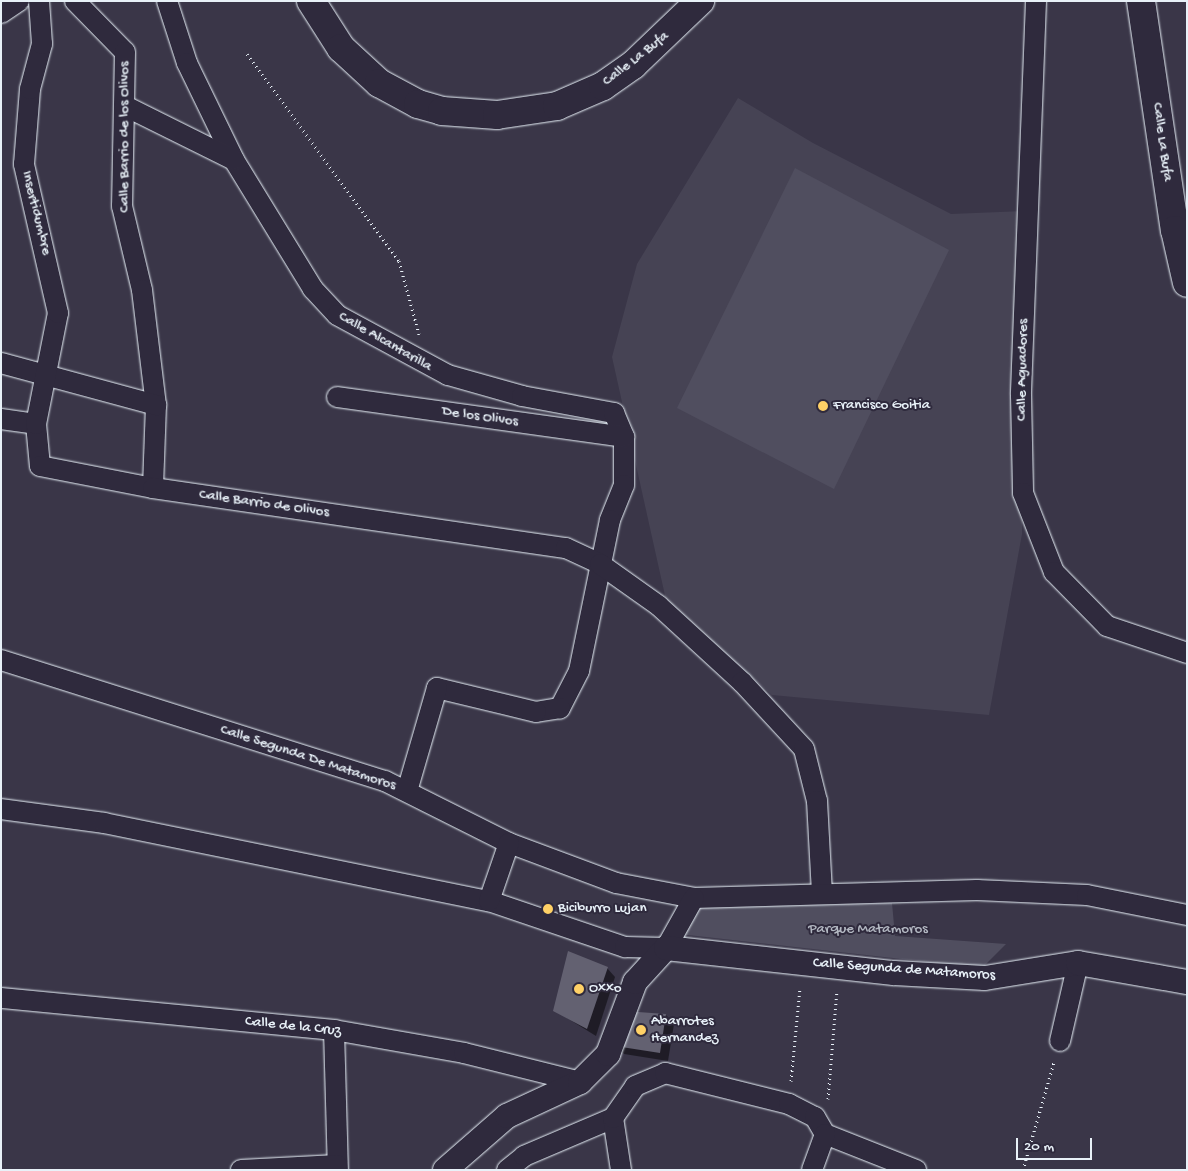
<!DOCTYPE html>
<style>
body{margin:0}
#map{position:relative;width:1188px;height:1171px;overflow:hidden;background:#3a3648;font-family:"Gochi Hand",sans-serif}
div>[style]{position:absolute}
.built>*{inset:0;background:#464354}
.green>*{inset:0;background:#504e5f}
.shadow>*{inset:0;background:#0007}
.building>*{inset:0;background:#636171}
.path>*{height:3px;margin-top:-1.5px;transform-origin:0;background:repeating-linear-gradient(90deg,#e8f1f8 0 1px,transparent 0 5px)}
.roads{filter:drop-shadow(0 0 1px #e8f1f8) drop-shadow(0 0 1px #e8f1f8)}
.minor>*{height:20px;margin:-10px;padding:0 10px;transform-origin:10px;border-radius:10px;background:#2f2a3d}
.tertiary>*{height:24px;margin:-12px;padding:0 12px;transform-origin:12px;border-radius:12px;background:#2f2a3d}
.secondary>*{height:28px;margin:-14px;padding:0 14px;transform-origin:14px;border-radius:14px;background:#2f2a3d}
.dots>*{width:14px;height:14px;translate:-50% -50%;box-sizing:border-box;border:2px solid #2f2a3d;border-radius:50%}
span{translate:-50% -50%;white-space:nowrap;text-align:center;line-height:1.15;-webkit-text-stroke:4px #2f2a3d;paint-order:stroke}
.street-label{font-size:15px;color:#e8f1f8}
.poi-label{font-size:15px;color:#e8f1f8}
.left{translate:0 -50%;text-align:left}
.park-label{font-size:15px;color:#b3b8c2}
.frame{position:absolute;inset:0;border:2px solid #e8f1f8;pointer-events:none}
.scale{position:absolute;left:1016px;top:1138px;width:76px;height:22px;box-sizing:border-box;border:2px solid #e8f1f8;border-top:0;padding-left:6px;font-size:15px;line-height:18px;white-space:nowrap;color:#e8f1f8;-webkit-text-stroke:4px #2f2a3d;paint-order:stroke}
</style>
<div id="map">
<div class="built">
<i style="clip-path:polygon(738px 98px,813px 143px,951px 214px,1023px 211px,1022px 534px,989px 715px,772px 695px,666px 600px,612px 357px,637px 264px)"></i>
</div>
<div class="green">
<i style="clip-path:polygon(795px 168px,949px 250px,834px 489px,677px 408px)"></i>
<i style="clip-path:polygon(892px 903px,895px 936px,1006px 944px,982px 968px,679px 934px,695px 907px)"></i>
</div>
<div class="shadow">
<i style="clip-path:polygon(607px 968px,615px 977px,596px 1036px,554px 1010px)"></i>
<i style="clip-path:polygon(666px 1015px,674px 1024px,668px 1061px,624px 1054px,616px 1046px)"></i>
</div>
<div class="building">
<i style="clip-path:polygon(568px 951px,608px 967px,587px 1029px,553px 1011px)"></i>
<i style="clip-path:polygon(624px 1011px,666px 1014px,660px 1053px,615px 1046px)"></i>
</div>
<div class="path">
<i style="left:247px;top:54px;width:257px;rotate:53.7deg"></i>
<i style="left:399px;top:261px;width:76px;rotate:74.7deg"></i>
<i style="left:791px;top:1081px;width:94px;rotate:-84.5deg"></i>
<i style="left:828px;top:1099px;width:109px;rotate:-85.3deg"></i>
<i style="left:1023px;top:1170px;width:112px;rotate:-74deg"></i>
</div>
<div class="roads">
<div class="minor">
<i style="left:75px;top:1px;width:71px;rotate:45.6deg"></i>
<i style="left:125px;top:52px;width:154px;rotate:91.1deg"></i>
<i style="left:122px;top:206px;width:86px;rotate:76.6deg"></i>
<i style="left:142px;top:290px;width:116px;rotate:83.1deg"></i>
<i style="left:156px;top:405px;width:83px;rotate:92.1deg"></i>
<i style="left:167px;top:1px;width:65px;rotate:72.1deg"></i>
<i style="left:187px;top:63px;width:108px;rotate:64.1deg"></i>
<i style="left:234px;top:160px;width:151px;rotate:58.5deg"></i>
<i style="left:313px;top:289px;width:35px;rotate:47deg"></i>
<i style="left:337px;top:315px;width:126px;rotate:28.4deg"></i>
<i style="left:448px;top:375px;width:77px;rotate:15.8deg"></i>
<i style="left:522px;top:396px;width:94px;rotate:10.5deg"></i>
<i style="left:614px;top:413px;width:26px;rotate:67deg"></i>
<i style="left:624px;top:437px;width:48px;rotate:90deg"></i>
<i style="left:624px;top:485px;width:38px;rotate:112deg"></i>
<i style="left:610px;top:520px;width:154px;rotate:101.6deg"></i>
<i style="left:579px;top:671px;width:42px;rotate:117.2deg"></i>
<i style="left:560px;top:708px;width:24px;rotate:171deg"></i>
<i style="left:536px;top:712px;width:102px;rotate:-166.4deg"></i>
<i style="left:437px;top:688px;width:107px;rotate:106.2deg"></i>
<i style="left:1036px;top:1px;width:394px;rotate:92.2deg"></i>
<i style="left:1021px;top:395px;width:98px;rotate:88.8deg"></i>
<i style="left:1023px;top:493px;width:85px;rotate:68.6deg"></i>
<i style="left:1054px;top:572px;width:76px;rotate:45.5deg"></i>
<i style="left:1107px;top:626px;width:84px;rotate:18.6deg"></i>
<i style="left:1px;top:13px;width:22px;rotate:-34deg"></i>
<i style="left:127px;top:107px;width:119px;rotate:26.4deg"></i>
<i style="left:1px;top:363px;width:161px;rotate:15.2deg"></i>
<i style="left:337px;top:397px;width:290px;rotate:7.9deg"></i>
<i style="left:1px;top:419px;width:35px;rotate:8deg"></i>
<i style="left:36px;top:424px;width:42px;rotate:84.6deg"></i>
<i style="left:40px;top:466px;width:115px;rotate:11deg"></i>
<i style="left:153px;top:488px;width:417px;rotate:8.3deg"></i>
<i style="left:566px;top:548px;width:38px;rotate:25deg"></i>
<i style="left:600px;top:564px;width:72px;rotate:35.4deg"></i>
<i style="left:659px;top:606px;width:113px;rotate:42.5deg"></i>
<i style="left:742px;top:682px;width:91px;rotate:47.2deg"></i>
<i style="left:804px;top:749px;width:54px;rotate:76deg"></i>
<i style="left:817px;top:801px;width:93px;rotate:86.9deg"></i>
<i style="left:36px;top:424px;width:113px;rotate:-78.8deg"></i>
<i style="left:58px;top:313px;width:153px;rotate:-102.9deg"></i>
<i style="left:24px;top:164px;width:75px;rotate:-85.4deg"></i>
<i style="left:30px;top:89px;width:47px;rotate:-75.1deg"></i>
<i style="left:42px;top:44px;width:43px;rotate:-94deg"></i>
<i style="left:1px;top:660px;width:403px;rotate:17.5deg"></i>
<i style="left:385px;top:781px;width:139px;rotate:26.6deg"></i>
<i style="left:509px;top:843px;width:114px;rotate:20.5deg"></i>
<i style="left:616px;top:883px;width:79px;rotate:10.9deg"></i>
<i style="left:694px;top:898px;width:283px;rotate:-1.6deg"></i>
<i style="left:977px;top:890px;width:110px;rotate:2.6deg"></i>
<i style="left:1087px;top:895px;width:102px;rotate:11.3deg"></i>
<i style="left:1px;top:809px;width:104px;rotate:7.7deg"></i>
<i style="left:104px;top:823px;width:393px;rotate:11.5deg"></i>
<i style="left:489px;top:901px;width:144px;rotate:18.7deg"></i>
<i style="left:625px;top:947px;width:41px;rotate:1.4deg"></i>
<i style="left:666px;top:948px;width:57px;rotate:-60.8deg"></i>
<i style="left:489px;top:901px;width:61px;rotate:-71deg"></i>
<i style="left:1px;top:998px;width:335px;rotate:5.5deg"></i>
<i style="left:334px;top:1030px;width:132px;rotate:10deg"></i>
<i style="left:464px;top:1053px;width:120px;rotate:14deg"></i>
<i style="left:334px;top:1030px;width:140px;rotate:88.4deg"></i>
<i style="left:1060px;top:1041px;width:80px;rotate:-77deg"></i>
<i style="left:241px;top:1170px;width:96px;rotate:-3deg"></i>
<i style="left:507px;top:1170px;width:22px;rotate:-39deg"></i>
<i style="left:524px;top:1156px;width:97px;rotate:-23.1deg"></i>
<i style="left:621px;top:1170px;width:53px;rotate:-98.7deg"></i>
<i style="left:613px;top:1118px;width:39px;rotate:-55deg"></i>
<i style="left:635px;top:1086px;width:33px;rotate:-23deg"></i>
<i style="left:665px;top:1073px;width:128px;rotate:14deg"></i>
<i style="left:789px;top:1104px;width:29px;rotate:27deg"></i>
<i style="left:815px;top:1117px;width:20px;rotate:60deg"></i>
<i style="left:825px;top:1134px;width:98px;rotate:21.6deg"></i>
<i style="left:812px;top:1170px;width:38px;rotate:-70deg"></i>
</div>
<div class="tertiary">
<i style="left:445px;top:1170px;width:82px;rotate:-41.1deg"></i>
<i style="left:507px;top:1116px;width:81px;rotate:-25deg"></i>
<i style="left:580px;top:1082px;width:40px;rotate:-45deg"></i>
<i style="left:608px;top:1054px;width:77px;rotate:-69.4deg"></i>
<i style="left:635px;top:982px;width:46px;rotate:-47.6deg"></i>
<i style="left:666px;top:948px;width:229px;rotate:6.3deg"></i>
<i style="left:894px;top:973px;width:91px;rotate:3.1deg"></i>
<i style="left:985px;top:978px;width:94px;rotate:-9.2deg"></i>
<i style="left:1078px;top:963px;width:111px;rotate:9.9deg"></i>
</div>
<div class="secondary">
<i style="left:311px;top:1px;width:56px;rotate:57.4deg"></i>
<i style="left:341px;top:48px;width:52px;rotate:42.6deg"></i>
<i style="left:379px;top:83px;width:44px;rotate:28.3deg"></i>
<i style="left:418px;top:104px;width:25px;rotate:16deg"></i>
<i style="left:442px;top:111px;width:55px;rotate:4.2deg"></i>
<i style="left:497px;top:115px;width:61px;rotate:-8.5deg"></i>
<i style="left:557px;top:106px;width:50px;rotate:-23.5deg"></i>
<i style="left:603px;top:86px;width:37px;rotate:-35deg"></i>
<i style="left:633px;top:65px;width:93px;rotate:-43.7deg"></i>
<i style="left:1141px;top:1px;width:232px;rotate:81.6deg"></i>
<i style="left:1175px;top:230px;width:54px;rotate:77.2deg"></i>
</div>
</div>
<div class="dots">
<i style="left:823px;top:406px;background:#ffd166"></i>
<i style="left:548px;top:909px;background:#ffd166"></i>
<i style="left:579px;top:989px;background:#ffd166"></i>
<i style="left:641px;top:1030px;background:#ffd166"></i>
</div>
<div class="street-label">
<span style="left:636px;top:59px;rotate:-38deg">Calle La Bufa</span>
<span style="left:125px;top:137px;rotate:-90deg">Calle Barrio de los Olivos</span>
<span style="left:1162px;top:142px;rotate:82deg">Calle La Bufa</span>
<span style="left:36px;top:213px;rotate:76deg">Insertidumbre</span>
<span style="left:385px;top:342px;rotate:30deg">Calle Alcantarilla</span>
<span style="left:1023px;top:370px;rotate:-89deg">Calle Aguadores</span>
<span style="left:480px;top:417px;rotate:8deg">De los Olivos</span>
<span style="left:264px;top:504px;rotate:8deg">Calle Barrio de Olivos</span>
<span style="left:308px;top:758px;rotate:18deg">Calle Segunda De Matamoros</span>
<span style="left:904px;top:970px;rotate:4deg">Calle Segunda de Matamoros</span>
<span style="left:293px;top:1027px;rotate:6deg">Calle de la Cruz</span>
</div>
<div class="poi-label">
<span class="left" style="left:833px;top:406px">Francisco Goitia</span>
<span class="left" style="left:558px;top:909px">Biciburro Lujan</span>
<span class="left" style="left:589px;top:989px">Oxxo</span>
<span class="left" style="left:651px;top:1030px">Abarrotes<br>Hernandez</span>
</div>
<div class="park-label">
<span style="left:868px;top:930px">Parque Matamoros</span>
</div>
<div class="frame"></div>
<div class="scale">20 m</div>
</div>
